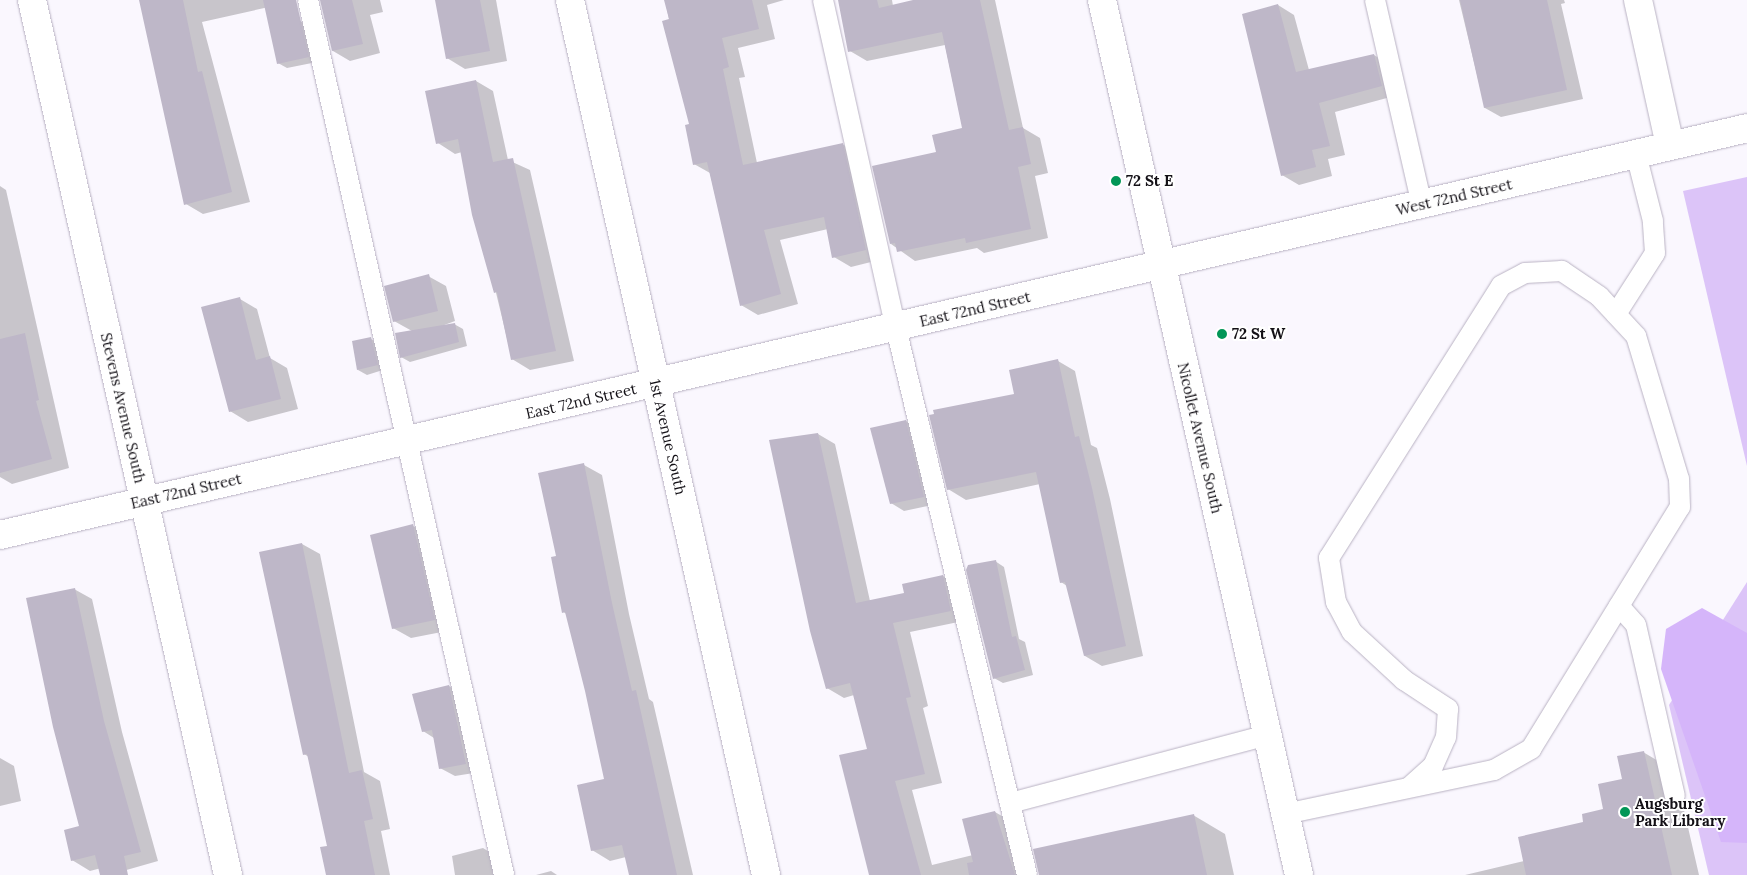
<!DOCTYPE html>
<style>
body{margin:0}
#map{position:relative;width:1747px;height:875px;overflow:hidden;background:#faf7fe;font-family:Lora,serif}
div>[style]{position:absolute}
.green>*{inset:0;background:#dcc4f8}
.forest>*{inset:0;background:#d5b5fa}
.shadow>*{inset:0;background:#0003}
.building>*{inset:0;background:#beb7c8}
.roads{filter:drop-shadow(0 0 1px #b9b2c3) drop-shadow(0 0 1px #b9b2c3)}
.lane>*{height:20px;margin:-10px;padding:0 10px;transform-origin:10px;border-radius:10px;background:#fff}
.street>*{height:28px;margin:-14px;padding:0 14px;transform-origin:14px;border-radius:14px;background:#fff}
.secondary>*{height:28px;margin:-14px;padding:0 14px;transform-origin:14px;border-radius:14px;background:#fff}
.dots>*{width:14px;height:14px;translate:-50% -50%;box-sizing:border-box;border:2px solid #fff;border-radius:50%}
span{translate:-50% -50%;white-space:nowrap;text-align:center;line-height:1.15;-webkit-text-stroke:4px #fff;paint-order:stroke}
.poi-label{font-size:15px;color:#131016;font-weight:700}
.left{translate:0 -50%;text-align:left}
.street-label{font-size:15px;color:#131016}
</style>
<div id="map">
<div class="green">
<i style="clip-path:polygon(1747px 177px,1747px 466px,1683px 191px)"></i>
<i style="clip-path:polygon(1747px 582px,1747px 875px,1709px 875px,1669px 705px)"></i>
</div>
<div class="forest">
<i style="clip-path:polygon(1702px 608px,1747px 633px,1747px 843px,1721px 842px,1661px 669px,1666px 629px)"></i>
</div>
<div class="shadow">
<i style="clip-path:polygon(141px 0,277px 0,278px 5px,202px 22px,250px 202px,203px 214px,186px 204px)"></i>
<i style="clip-path:polygon(322px 0,380px 0,383px 12px,370px 15px,380px 53px,350px 61px,333px 51px)"></i>
<i style="clip-path:polygon(436px 0,496px 0,507px 61px,465px 69px,447px 58px)"></i>
<i style="clip-path:polygon(665px 0,784px 0,767px 5px,775px 39px,738px 48px,745px 77px,739px 78px,757px 163px,842px 144px,860px 154px,883px 259px,851px 267px,834px 257px,828px 229px,780px 240px,798px 304px,758px 315px,741px 305px,710px 173px,694px 164px,691px 125px)"></i>
<i style="clip-path:polygon(839px 0,892px 0,893px 6px,918px 0,995px 0,1023px 128px,1040px 138px,1048px 173px,1035px 176px,1048px 238px,984px 253px,977px 248px,915px 261px,891px 244px,937px 153px,963px 129px,945px 45px,867px 61px,850px 51px)"></i>
<i style="clip-path:polygon(1459px 0,1564px 0,1565px 3px,1561px 4px,1583px 99px,1501px 117px,1485px 108px)"></i>
<i style="clip-path:polygon(1278px 5px,1294px 15px,1309px 70px,1374px 55px,1390px 65px,1398px 95px,1335px 112px,1345px 155px,1328px 159px,1332px 176px,1299px 185px,1282px 175px)"></i>
<i style="clip-path:polygon(300px 21px,309px 26px,317px 62px,287px 68px,278px 63px)"></i>
<i style="clip-path:polygon(476px 81px,493px 91px,508px 160px,530px 170px,574px 361px,530px 370px,512px 359px,462px 152px,455px 154px,438px 143px)"></i>
<i style="clip-path:polygon(0 186px,6px 190px,69px 468px,12px 484px,0 477px)"></i>
<i style="clip-path:polygon(428px 276px,446px 286px,455px 321px,439px 327px,454px 324px,463px 329px,467px 346px,410px 362px,401px 357px,412px 331px,394px 321px)"></i>
<i style="clip-path:polygon(240px 299px,257px 309px,270px 358px,287px 368px,298px 409px,248px 422px,230px 411px)"></i>
<i style="clip-path:polygon(371px 339px,380px 344px,386px 369px,367px 375px,358px 370px)"></i>
<i style="clip-path:polygon(1058px 361px,1075px 371px,1091px 445px,1097px 448px,1110px 499px,1143px 656px,1102px 666px,1085px 656px,1067px 586px,1061px 582px,1040px 484px,966px 500px,948px 489px,1015px 395px)"></i>
<i style="clip-path:polygon(906px 421px,919px 429px,937px 504px,904px 511px,891px 503px)"></i>
<i style="clip-path:polygon(818px 434px,835px 444px,870px 601px,906px 594px,943px 576px,960px 586px,968px 620px,910px 632px,928px 706px,923px 708px,942px 783px,912px 790px,932px 865px,973px 855px,995px 812px,1012px 822px,1030px 875px,870px 875px,868px 749px,854px 695px,844px 698px,827px 688px)"></i>
<i style="clip-path:polygon(584px 465px,602px 475px,629px 614px,649px 699px,653px 702px,693px 875px,630px 875px,626px 857px,610px 861px,592px 850px,605px 780px,586px 691px,567px 614px,563px 612px,557px 557px)"></i>
<i style="clip-path:polygon(413px 526px,431px 536px,452px 630px,411px 638px,393px 628px)"></i>
<i style="clip-path:polygon(302px 544px,320px 554px,364px 772px,380px 781px,390px 829px,381px 831px,390px 875px,327px 875px,328px 846px,309px 757px,304px 754px,261px 553px)"></i>
<i style="clip-path:polygon(995px 561px,1004px 567px,1019px 639px,1025px 642px,1033px 675px,1003px 683px,994px 678px)"></i>
<i style="clip-path:polygon(74px 589px,92px 599px,122px 732px,158px 861px,116px 873px,105px 867px,90px 871px,72px 860px,81px 827px)"></i>
<i style="clip-path:polygon(449px 686px,463px 695px,480px 772px,455px 776px,440px 768px,434px 738px,423px 731px)"></i>
<i style="clip-path:polygon(1643px 752px,1675px 771px,1699px 875px,1465px 875px,1524px 861px,1605px 810px)"></i>
<i style="clip-path:polygon(0 758px,14px 766px,21px 801px,0 806px)"></i>
<i style="clip-path:polygon(1193px 815px,1225px 834px,1234px 875px,1040px 875px)"></i>
<i style="clip-path:polygon(483px 848px,496px 856px,500px 875px,455px 875px,452px 856px)"></i>
<i style="clip-path:polygon(551px 871px,557px 875px,536px 875px)"></i>
</div>
<div class="building">
<i style="clip-path:polygon(139px 0,183px 0,198px 72px,202px 71px,232px 192px,184px 205px)"></i>
<i style="clip-path:polygon(263px 0,296px 0,309px 57px,277px 64px)"></i>
<i style="clip-path:polygon(320px 0,352px 0,363px 44px,332px 51px)"></i>
<i style="clip-path:polygon(435px 0,480px 0,490px 51px,446px 59px)"></i>
<i style="clip-path:polygon(664px 0,752px 0,759px 29px,722px 38px,729px 67px,723px 69px,743px 165px,843px 143px,866px 250px,832px 258px,824px 217px,764px 230px,781px 294px,740px 306px,707px 162px,693px 165px,685px 125px,689px 124px,662px 21px,669px 19px)"></i>
<i style="clip-path:polygon(838px 0,877px 0,879px 8px,913px 0,980px 0,1009px 130px,1023px 127px,1031px 164px,1018px 167px,1031px 229px,966px 243px,965px 238px,897px 252px,895px 243px,890px 244px,872px 166px,936px 152px,932px 135px,962px 128px,942px 32px,848px 52px)"></i>
<i style="clip-path:polygon(1460px 0,1547px 0,1567px 90px,1484px 108px)"></i>
<i style="clip-path:polygon(1278px 4px,1296px 72px,1374px 54px,1382px 86px,1319px 103px,1330px 146px,1312px 150px,1316px 167px,1281px 176px,1242px 14px)"></i>
<i style="clip-path:polygon(476px 80px,493px 162px,513px 158px,556px 351px,511px 360px,497px 292px,494px 293px,472px 215px,458px 139px,436px 144px,425px 91px)"></i>
<i style="clip-path:polygon(429px 274px,438px 311px,393px 322px,384px 286px)"></i>
<i style="clip-path:polygon(240px 297px,256px 360px,270px 356px,281px 399px,229px 412px,201px 307px)"></i>
<i style="clip-path:polygon(455px 323px,459px 342px,400px 358px,395px 333px)"></i>
<i style="clip-path:polygon(25px 333px,39px 400px,36px 401px,52px 459px,0 473px,0 339px)"></i>
<i style="clip-path:polygon(371px 337px,378px 365px,357px 370px,352px 341px)"></i>
<i style="clip-path:polygon(1058px 359px,1075px 437px,1079px 436px,1092px 488px,1126px 646px,1084px 656px,1065px 582px,1060px 583px,1036px 472px,947px 490px,929px 415px,934px 414px,933px 410px,1014px 394px,1009px 370px)"></i>
<i style="clip-path:polygon(906px 420px,924px 497px,890px 504px,870px 428px)"></i>
<i style="clip-path:polygon(818px 433px,856px 603px,904px 593px,902px 584px,943px 575px,951px 611px,893px 623px,911px 697px,906px 698px,925px 774px,895px 781px,921px 875px,869px 875px,839px 755px,867px 749px,850px 683px,826px 689px,810px 631px,769px 440px)"></i>
<i style="clip-path:polygon(584px 463px,612px 603px,632px 691px,636px 690px,677px 875px,629px 875px,622px 845px,591px 851px,577px 785px,604px 779px,585px 691px,565px 612px,562px 613px,551px 557px,556px 556px,538px 473px)"></i>
<i style="clip-path:polygon(413px 524px,435px 620px,392px 629px,370px 535px)"></i>
<i style="clip-path:polygon(302px 543px,349px 773px,362px 770px,373px 819px,364px 821px,375px 875px,326px 875px,320px 847px,327px 846px,307px 754px,303px 755px,259px 552px)"></i>
<i style="clip-path:polygon(996px 560px,1012px 637px,1016px 636px,1025px 670px,993px 679px,966px 570px,968px 565px)"></i>
<i style="clip-path:polygon(75px 588px,104px 721px,141px 852px,124px 856px,128px 875px,100px 875px,95px 855px,71px 861px,64px 830px,79px 826px,53px 727px,26px 598px)"></i>
<i style="clip-path:polygon(449px 685px,466px 764px,439px 769px,432px 730px,422px 732px,412px 694px)"></i>
<i style="clip-path:polygon(1644px 751px,1672px 875px,1526px 875px,1518px 837px,1583px 822px,1582px 814px,1603px 809px,1598px 784px,1622px 779px,1617px 756px)"></i>
<i style="clip-path:polygon(995px 811px,1015px 875px,969px 875px,967px 863px,973px 862px,962px 819px)"></i>
<i style="clip-path:polygon(1194px 814px,1207px 875px,1039px 875px,1033px 849px)"></i>
</div>
<div class="roads">
<div class="lane">
<i style="left:308px;top:0;width:897px;rotate:77.37deg"></i>
<i style="left:823px;top:0;width:336px;rotate:77.5deg"></i>
<i style="left:896px;top:328px;width:562px;rotate:76.53deg"></i>
<i style="left:1375px;top:0;width:210px;rotate:77.1deg"></i>
<i style="left:1616px;top:314px;width:72px;rotate:-57.4deg"></i>
<i style="left:1655px;top:253px;width:32px;rotate:-94deg"></i>
<i style="left:1653px;top:221px;width:69px;rotate:-104.2deg"></i>
<i style="left:1619px;top:606px;width:25px;rotate:48deg"></i>
<i style="left:1636px;top:625px;width:175px;rotate:77.2deg"></i>
<i style="left:1010px;top:803px;width:266px;rotate:-14.8deg"></i>
<i style="left:1285px;top:814px;width:214px;rotate:-11.9deg"></i>
<i style="left:1494px;top:770px;width:43px;rotate:-29.6deg"></i>
<i style="left:1531px;top:749px;width:284px;rotate:-58.4deg"></i>
<i style="left:1680px;top:507px;width:28px;rotate:-92deg"></i>
<i style="left:1679px;top:479px;width:149px;rotate:-106.7deg"></i>
<i style="left:1636px;top:336px;width:54px;rotate:-132.8deg"></i>
<i style="left:1599px;top:296px;width:45px;rotate:-146deg"></i>
<i style="left:1562px;top:271px;width:37px;rotate:177deg"></i>
<i style="left:1525px;top:273px;width:27px;rotate:152deg"></i>
<i style="left:1501px;top:286px;width:322px;rotate:122.3deg"></i>
<i style="left:1329px;top:558px;width:45px;rotate:81deg"></i>
<i style="left:1336px;top:602px;width:34px;rotate:62deg"></i>
<i style="left:1352px;top:632px;width:71px;rotate:42.7deg"></i>
<i style="left:1404px;top:680px;width:53px;rotate:33.4deg"></i>
<i style="left:1448px;top:709px;width:28px;rotate:94deg"></i>
<i style="left:1446px;top:737px;width:32px;rotate:114deg"></i>
<i style="left:1433px;top:766px;width:31px;rotate:138deg"></i>
</div>
<div class="street">
<i style="left:32px;top:0;width:897px;rotate:77.37deg"></i>
<i style="left:570px;top:0;width:897px;rotate:77.37deg"></i>
<i style="left:1638px;top:0;width:149px;rotate:77.6deg"></i>
<i style="left:0;top:535px;width:1794px;rotate:-13.11deg"></i>
</div>
<div class="secondary">
<i style="left:1102px;top:0;width:897px;rotate:77.31deg"></i>
</div>
</div>
<div class="dots">
<i style="left:1116px;top:181px;background:#029657"></i>
<i style="left:1222px;top:334px;background:#029657"></i>
<i style="left:1625px;top:812px;background:#029657"></i>
</div>
<div class="poi-label">
<span class="left" style="left:1126px;top:181px">72 St E</span>
<span class="left" style="left:1232px;top:334px">72 St W</span>
<span class="left" style="left:1635px;top:812px">Augsburg<br>Park Library</span>
</div>
<div class="street-label">
<span style="left:1454px;top:197px;rotate:-13deg">West 72nd Street</span>
<span style="left:975px;top:309px;rotate:-13deg">East 72nd Street</span>
<span style="left:581px;top:401px;rotate:-13deg">East 72nd Street</span>
<span style="left:123px;top:408px;rotate:77deg">Stevens Avenue South</span>
<span style="left:668px;top:437px;rotate:77deg">1st Avenue South</span>
<span style="left:1200px;top:438px;rotate:77deg">Nicollet Avenue South</span>
<span style="left:186px;top:491px;rotate:-13deg">East 72nd Street</span>
</div>
</div>
